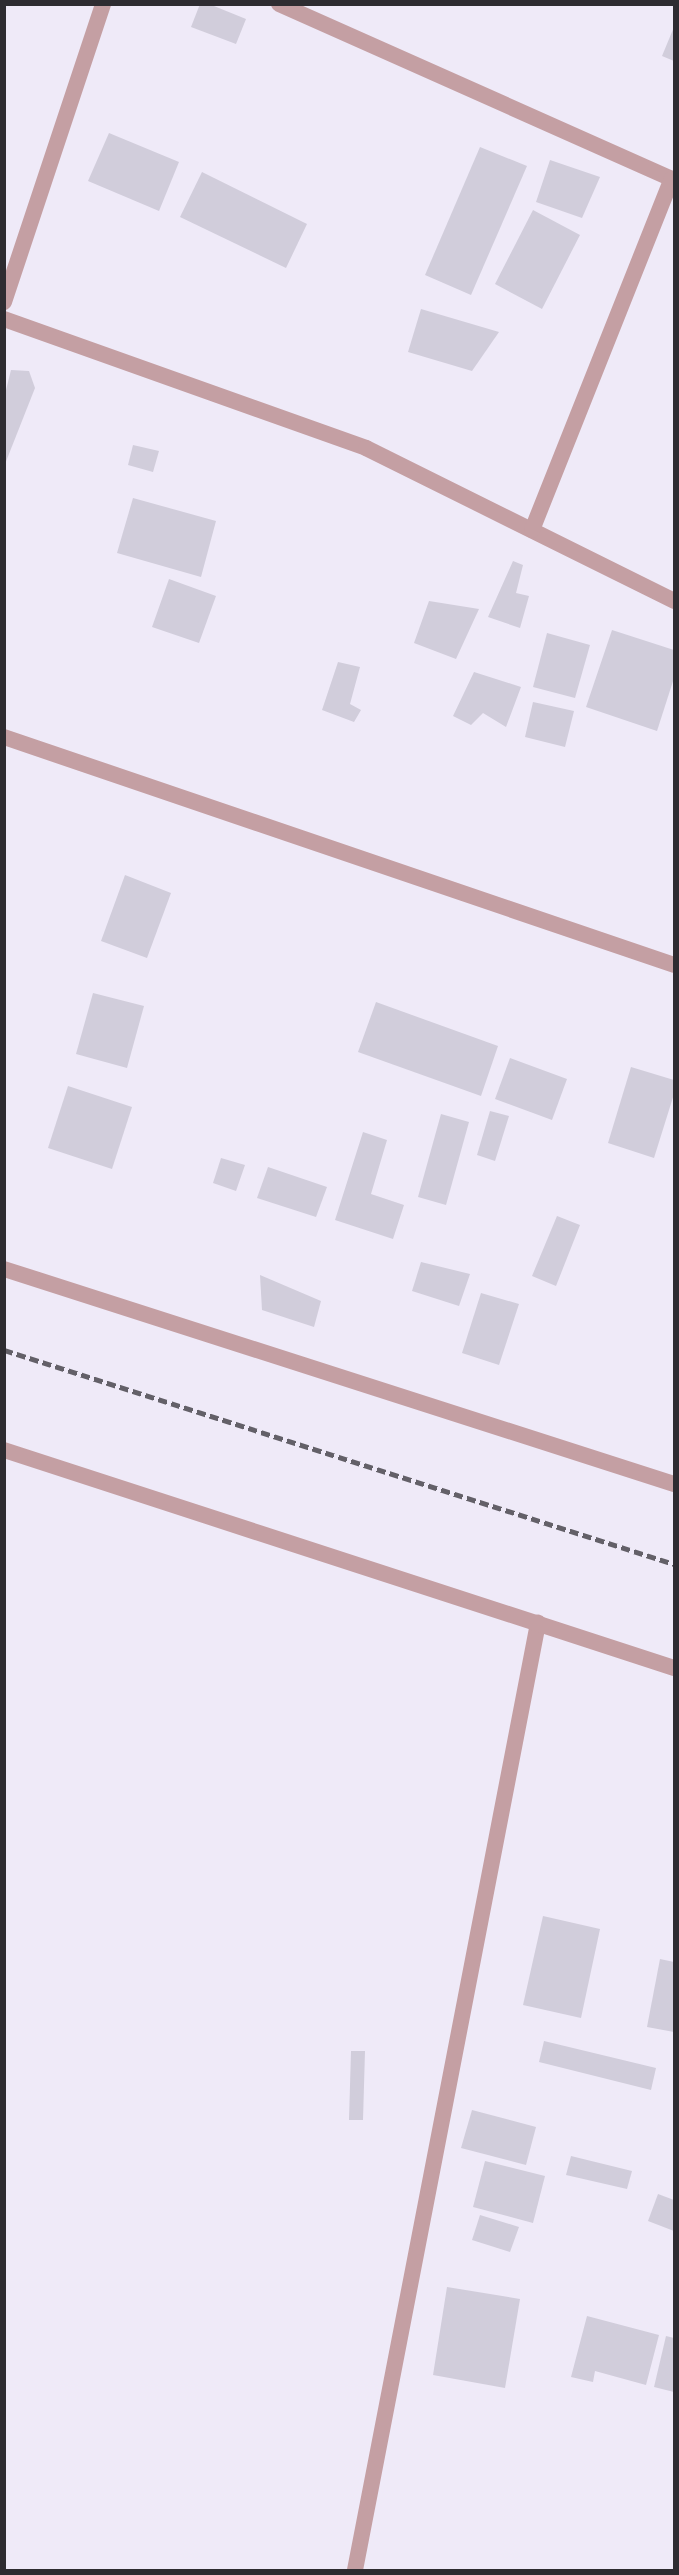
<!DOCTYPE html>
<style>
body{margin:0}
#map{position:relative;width:679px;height:2575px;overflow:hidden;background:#efeaf8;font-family:Quicksand,sans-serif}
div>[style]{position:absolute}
.building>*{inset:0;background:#d1cddb}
.service>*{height:16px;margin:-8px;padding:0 8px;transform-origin:8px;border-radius:8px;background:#c49fa3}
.minor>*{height:16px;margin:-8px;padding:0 8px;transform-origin:8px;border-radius:8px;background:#c49fa3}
.rail>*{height:4.5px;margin-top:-2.25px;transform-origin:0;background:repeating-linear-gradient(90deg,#636068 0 9px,transparent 0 13.5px)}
span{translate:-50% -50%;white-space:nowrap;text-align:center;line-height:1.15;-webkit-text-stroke:4.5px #efeaf8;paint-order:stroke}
.frame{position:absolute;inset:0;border:6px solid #2e2c31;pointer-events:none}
</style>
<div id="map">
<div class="building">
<i style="clip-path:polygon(200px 4px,209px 4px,246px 19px,236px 44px,191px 27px)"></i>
<i style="clip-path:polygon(674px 27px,674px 61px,662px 56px)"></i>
<i style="clip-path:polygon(109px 133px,179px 162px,159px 211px,88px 181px)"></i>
<i style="clip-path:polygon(480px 147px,527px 166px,471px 295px,425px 275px)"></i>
<i style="clip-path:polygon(550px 160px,600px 177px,582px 218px,536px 202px)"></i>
<i style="clip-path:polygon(202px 172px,307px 224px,286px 268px,180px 217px)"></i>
<i style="clip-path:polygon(533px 210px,580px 235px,542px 309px,495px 284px)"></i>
<i style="clip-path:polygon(421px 309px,499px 332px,472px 371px,408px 352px)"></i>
<i style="clip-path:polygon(11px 370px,29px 371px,35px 388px,5px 464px,4px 398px)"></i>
<i style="clip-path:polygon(133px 445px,159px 451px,153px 472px,128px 465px)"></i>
<i style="clip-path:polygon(133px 498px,216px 521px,201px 577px,117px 553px)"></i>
<i style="clip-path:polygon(513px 561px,523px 565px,516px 593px,529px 596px,520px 628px,488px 617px)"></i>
<i style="clip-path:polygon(169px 579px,216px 596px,199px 643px,152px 627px)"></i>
<i style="clip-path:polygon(429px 601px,479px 609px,456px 659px,414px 643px)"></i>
<i style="clip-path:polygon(612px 630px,674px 650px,674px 678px,657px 731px,586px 707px)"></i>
<i style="clip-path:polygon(547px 633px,590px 645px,575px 698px,533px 687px)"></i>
<i style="clip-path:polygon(338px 662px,360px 667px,350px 704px,361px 710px,354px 722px,322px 710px)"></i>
<i style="clip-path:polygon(474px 672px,521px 687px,506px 727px,483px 713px,471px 725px,453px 716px)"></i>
<i style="clip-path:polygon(533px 702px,574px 711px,565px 747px,525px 737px)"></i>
<i style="clip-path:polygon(125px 875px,171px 893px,147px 958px,101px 941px)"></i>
<i style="clip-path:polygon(93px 993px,144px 1006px,127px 1068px,76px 1054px)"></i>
<i style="clip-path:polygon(376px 1002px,498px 1046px,481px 1096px,358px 1052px)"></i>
<i style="clip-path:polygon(510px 1058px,567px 1079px,552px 1120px,495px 1099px)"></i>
<i style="clip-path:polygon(631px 1067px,674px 1080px,674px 1094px,654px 1158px,608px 1143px)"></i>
<i style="clip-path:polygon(68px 1086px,132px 1107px,112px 1169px,48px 1148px)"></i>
<i style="clip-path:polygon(490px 1111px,509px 1116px,495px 1161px,477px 1155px)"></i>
<i style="clip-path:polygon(441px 1114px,469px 1122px,446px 1205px,418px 1197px)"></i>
<i style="clip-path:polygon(363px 1132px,387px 1140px,371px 1194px,404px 1205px,393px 1239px,335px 1220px)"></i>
<i style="clip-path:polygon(221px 1158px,245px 1165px,236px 1191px,213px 1183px)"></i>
<i style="clip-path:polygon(268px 1167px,327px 1187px,316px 1217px,257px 1198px)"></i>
<i style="clip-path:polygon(557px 1216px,580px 1225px,556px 1286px,532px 1276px)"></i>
<i style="clip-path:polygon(421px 1262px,470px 1274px,459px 1306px,412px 1291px)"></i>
<i style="clip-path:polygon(260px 1275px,321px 1301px,314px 1327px,262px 1310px)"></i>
<i style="clip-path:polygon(481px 1293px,519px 1304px,499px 1365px,462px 1353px)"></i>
<i style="clip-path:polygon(543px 1916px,600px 1929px,581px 2018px,523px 2005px)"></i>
<i style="clip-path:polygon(660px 1959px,674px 1962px,674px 2032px,647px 2027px)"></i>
<i style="clip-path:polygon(544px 2041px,656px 2068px,651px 2090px,539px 2062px)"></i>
<i style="clip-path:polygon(351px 2051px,365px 2051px,363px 2120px,349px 2120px)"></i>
<i style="clip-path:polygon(472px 2110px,536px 2127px,526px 2165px,461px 2148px)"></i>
<i style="clip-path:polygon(571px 2156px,632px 2171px,627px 2189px,566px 2175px)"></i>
<i style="clip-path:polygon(485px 2161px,545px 2176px,533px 2223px,473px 2207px)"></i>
<i style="clip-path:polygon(658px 2194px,674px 2200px,674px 2231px,648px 2221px)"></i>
<i style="clip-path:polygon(480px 2215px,519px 2227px,510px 2252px,472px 2240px)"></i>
<i style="clip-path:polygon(447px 2287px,520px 2299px,505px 2388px,433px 2375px)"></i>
<i style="clip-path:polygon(587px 2316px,659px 2335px,646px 2385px,595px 2371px,593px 2382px,571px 2377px)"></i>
<i style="clip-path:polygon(666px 2336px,674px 2338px,674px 2392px,654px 2387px)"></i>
</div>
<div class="service">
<i style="left:355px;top:2570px;width:965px;rotate:-79.06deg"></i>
</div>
<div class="minor">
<i style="left:279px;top:4px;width:432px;rotate:24deg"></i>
<i style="left:4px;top:302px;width:314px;rotate:-71.6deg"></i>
<i style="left:4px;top:319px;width:384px;rotate:19.6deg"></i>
<i style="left:366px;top:448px;width:344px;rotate:26.4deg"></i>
<i style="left:532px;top:530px;width:378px;rotate:-68.3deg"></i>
<i style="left:4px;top:737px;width:708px;rotate:18.79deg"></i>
<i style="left:4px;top:1269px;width:704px;rotate:17.79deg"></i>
<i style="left:4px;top:1450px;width:705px;rotate:18.02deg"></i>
</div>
<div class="rail">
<i style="left:4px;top:1350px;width:703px;rotate:17.71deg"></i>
</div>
<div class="frame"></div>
</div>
